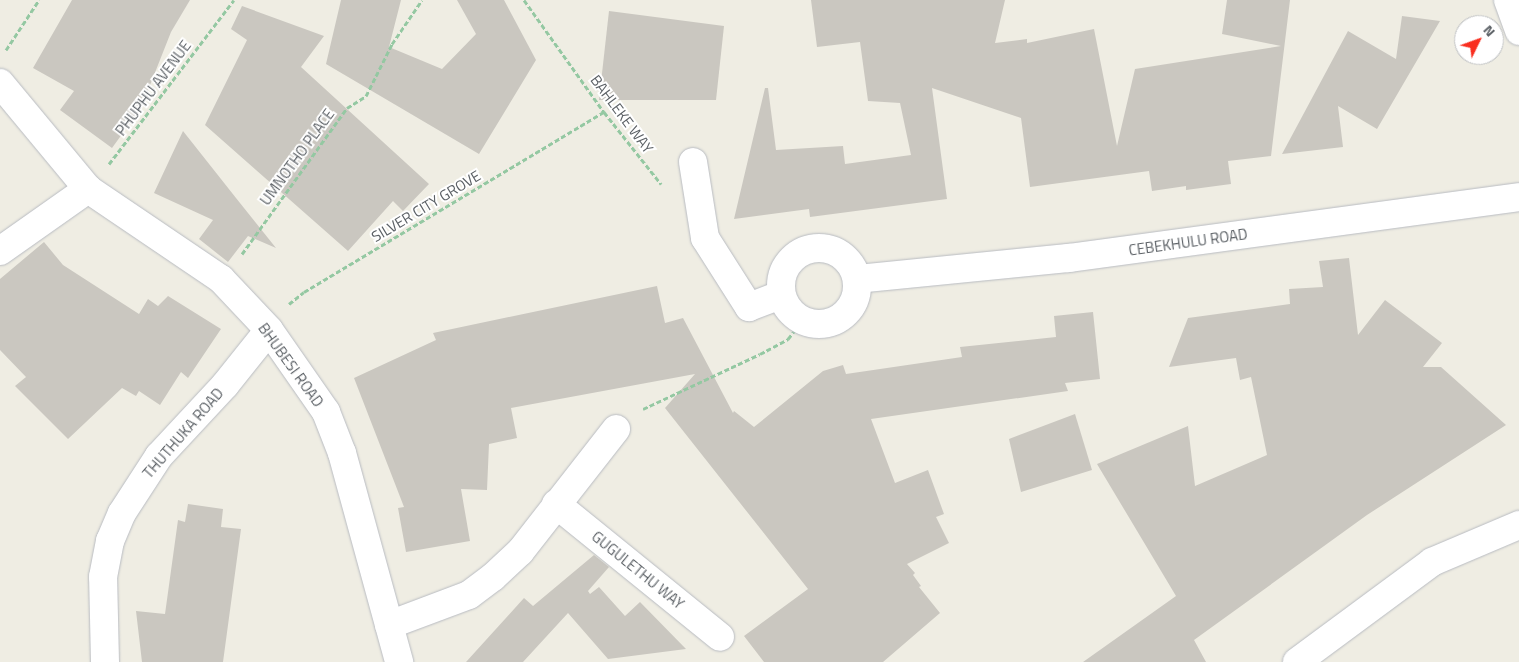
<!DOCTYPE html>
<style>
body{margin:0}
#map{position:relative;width:1519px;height:662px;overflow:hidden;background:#efede3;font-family:"Titillium Web",sans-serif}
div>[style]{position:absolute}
.building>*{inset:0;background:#cac7c0}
.path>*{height:3px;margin-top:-1.5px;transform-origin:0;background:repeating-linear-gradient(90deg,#94c8a2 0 5px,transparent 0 7.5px)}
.roads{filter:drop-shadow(0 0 1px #b8bbc1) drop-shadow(0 0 1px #b8bbc1)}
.minor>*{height:28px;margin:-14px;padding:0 14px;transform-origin:14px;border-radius:14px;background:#fff}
.minor>.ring{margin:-14px;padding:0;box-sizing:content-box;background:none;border:28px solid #fff;border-radius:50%}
span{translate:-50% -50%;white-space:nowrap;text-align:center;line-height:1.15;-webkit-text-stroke:4px #fff;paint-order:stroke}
.street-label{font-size:15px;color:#5b6065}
.north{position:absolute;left:1454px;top:15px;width:50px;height:50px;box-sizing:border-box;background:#fff;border:1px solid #bdbfc1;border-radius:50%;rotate:48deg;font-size:14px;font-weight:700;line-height:20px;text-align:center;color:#5b6065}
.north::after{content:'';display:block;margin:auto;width:18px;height:22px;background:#f92e1f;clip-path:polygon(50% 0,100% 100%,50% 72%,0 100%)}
</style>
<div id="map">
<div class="building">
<i style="clip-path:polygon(72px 0,190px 0,171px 32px,141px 108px,112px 148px,60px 110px,74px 91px,33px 68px)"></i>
<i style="clip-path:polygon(341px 0,401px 0,389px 47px,442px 69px,476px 34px,457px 0,504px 0,536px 60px,479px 154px,326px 64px)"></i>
<i style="clip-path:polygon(811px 0,1005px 0,995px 43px,1027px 39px,1027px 43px,1094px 29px,1117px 146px,1135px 69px,1281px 46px,1222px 34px,1227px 0,1290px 0,1271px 156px,1228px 161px,1231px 184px,1186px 190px,1186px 186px,1152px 191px,1149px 171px,1030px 187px,1021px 118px,932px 88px,947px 199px,810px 217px,809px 209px,734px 219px,765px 88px,768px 88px,776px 150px,843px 146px,845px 164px,911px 155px,900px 103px,868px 101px,860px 42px,817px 47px)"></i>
<i style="clip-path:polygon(242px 6px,324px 36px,301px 67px,429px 184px,403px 211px,393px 201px,348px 251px,205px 125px,247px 40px,231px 29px)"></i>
<i style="clip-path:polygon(609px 11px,724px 26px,716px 100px,599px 100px)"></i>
<i style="clip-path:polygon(1402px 16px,1440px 21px,1377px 129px,1338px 106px,1343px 147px,1282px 154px,1348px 31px,1396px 59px)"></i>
<i style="clip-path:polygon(183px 131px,236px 198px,276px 248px,248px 236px,228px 262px,199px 239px,213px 220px,154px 193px)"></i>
<i style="clip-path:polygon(44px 242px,63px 265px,139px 314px,148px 299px,158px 306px,168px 296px,221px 329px,188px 378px,181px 372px,160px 405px,139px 391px,136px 396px,122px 388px,68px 439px,15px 386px,26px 377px,0 350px,0 279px)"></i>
<i style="clip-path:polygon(1349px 258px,1358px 335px,1385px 300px,1442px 343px,1423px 367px,1441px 367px,1506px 425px,1367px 515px,1194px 640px,1206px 662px,1083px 662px,1176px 596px,1097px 464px,1188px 426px,1195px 486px,1267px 455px,1251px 377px,1240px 380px,1236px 358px,1169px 367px,1188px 318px,1290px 304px,1289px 289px,1323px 287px,1319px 261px)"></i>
<i style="clip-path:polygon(657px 286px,665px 323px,683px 318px,733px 413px,734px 411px,754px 427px,823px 371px,843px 365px,846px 374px,962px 357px,960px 347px,1056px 337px,1054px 316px,1093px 312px,1100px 379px,1065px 383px,1068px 391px,871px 419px,895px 483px,928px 470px,944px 514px,936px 517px,949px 543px,907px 564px,915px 573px,913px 575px,921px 586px,919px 587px,940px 613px,883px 662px,764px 662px,744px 636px,808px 589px,665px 408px,695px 374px,511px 408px,517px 438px,489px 444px,487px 490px,461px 489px,470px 541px,406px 552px,398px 508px,404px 507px,354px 378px,436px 340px,433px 333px)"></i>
<i style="clip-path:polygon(1075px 414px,1092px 470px,1021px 492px,1009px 439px)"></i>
<i style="clip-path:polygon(188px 504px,223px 509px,221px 527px,241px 529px,223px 662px,142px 662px,136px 611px,165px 614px,178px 520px,185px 522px)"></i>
<i style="clip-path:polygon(594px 555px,609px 567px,588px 591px,590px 594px,599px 587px,625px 616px,640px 602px,686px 649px,608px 659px,568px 613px,523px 662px,466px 662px,524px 598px,533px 606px)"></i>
</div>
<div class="path">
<i style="left:524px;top:0;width:138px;rotate:54.5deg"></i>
<i style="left:604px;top:112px;width:92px;rotate:51.6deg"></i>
<i style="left:6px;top:50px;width:60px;rotate:-56.6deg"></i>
<i style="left:109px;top:164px;width:206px;rotate:-52.7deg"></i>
<i style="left:242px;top:254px;width:180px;rotate:-54.3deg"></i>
<i style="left:347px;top:108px;width:22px;rotate:-32deg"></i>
<i style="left:366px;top:96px;width:58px;rotate:-63.4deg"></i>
<i style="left:392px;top:44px;width:53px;rotate:-55.7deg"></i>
<i style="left:289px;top:304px;width:19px;rotate:-39deg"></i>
<i style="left:304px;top:292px;width:350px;rotate:-31deg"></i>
<i style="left:643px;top:409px;width:129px;rotate:-25.2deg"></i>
<i style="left:760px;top:354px;width:32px;rotate:-28deg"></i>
<i style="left:788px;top:339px;width:18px;rotate:-52deg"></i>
</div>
<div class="roads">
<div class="minor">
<i style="left:1508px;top:0;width:33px;rotate:70deg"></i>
<i style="left:0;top:83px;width:138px;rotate:50.3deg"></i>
<i style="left:88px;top:189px;width:161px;rotate:34.1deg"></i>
<i style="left:221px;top:279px;width:70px;rotate:46.7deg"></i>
<i style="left:269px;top:330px;width:100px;rotate:55.2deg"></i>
<i style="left:326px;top:412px;width:44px;rotate:68.7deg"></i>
<i style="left:342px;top:453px;width:217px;rotate:74.7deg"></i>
<i style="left:693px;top:162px;width:77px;rotate:81deg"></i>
<i style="left:705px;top:238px;width:82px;rotate:57.5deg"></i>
<i style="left:749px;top:307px;width:34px;rotate:-21deg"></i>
<i class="ring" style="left:781px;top:248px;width:48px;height:48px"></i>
<i style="left:0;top:251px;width:108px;rotate:-35.2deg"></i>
<i style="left:857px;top:279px;width:213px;rotate:-5.7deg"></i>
<i style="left:1069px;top:258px;width:454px;rotate:-7.7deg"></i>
<i style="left:556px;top:504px;width:211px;rotate:39deg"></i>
<i style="left:389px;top:625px;width:85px;rotate:-20.6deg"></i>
<i style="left:469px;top:595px;width:30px;rotate:-37deg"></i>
<i style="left:493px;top:577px;width:37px;rotate:-43deg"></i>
<i style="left:520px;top:552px;width:156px;rotate:-52deg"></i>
<i style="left:105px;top:662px;width:85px;rotate:-91.3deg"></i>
<i style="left:103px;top:577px;width:37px;rotate:-79deg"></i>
<i style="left:110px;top:541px;width:30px;rotate:-67deg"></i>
<i style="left:122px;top:513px;width:68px;rotate:-57deg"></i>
<i style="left:159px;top:456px;width:97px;rotate:-47.1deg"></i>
<i style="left:225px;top:385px;width:70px;rotate:-51.3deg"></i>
<i style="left:1297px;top:662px;width:168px;rotate:-36.5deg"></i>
<i style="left:1432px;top:562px;width:95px;rotate:-23deg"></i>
</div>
</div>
<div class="street-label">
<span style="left:153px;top:88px;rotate:-53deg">PHUPHU AVENUE</span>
<span style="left:622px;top:114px;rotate:53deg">BAHLEKE WAY</span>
<span style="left:297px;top:157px;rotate:-54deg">UMNOTHO PLACE</span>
<span style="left:426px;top:206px;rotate:-31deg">SILVER CITY GROVE</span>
<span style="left:1188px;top:242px;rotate:-8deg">CEBEKHULU ROAD</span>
<span style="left:291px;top:365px;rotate:54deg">BHUBESI ROAD</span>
<span style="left:183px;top:433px;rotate:-49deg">THUTHUKA ROAD</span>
<span style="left:638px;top:570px;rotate:39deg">GUGULETHU WAY</span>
</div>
<div class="north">N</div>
</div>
